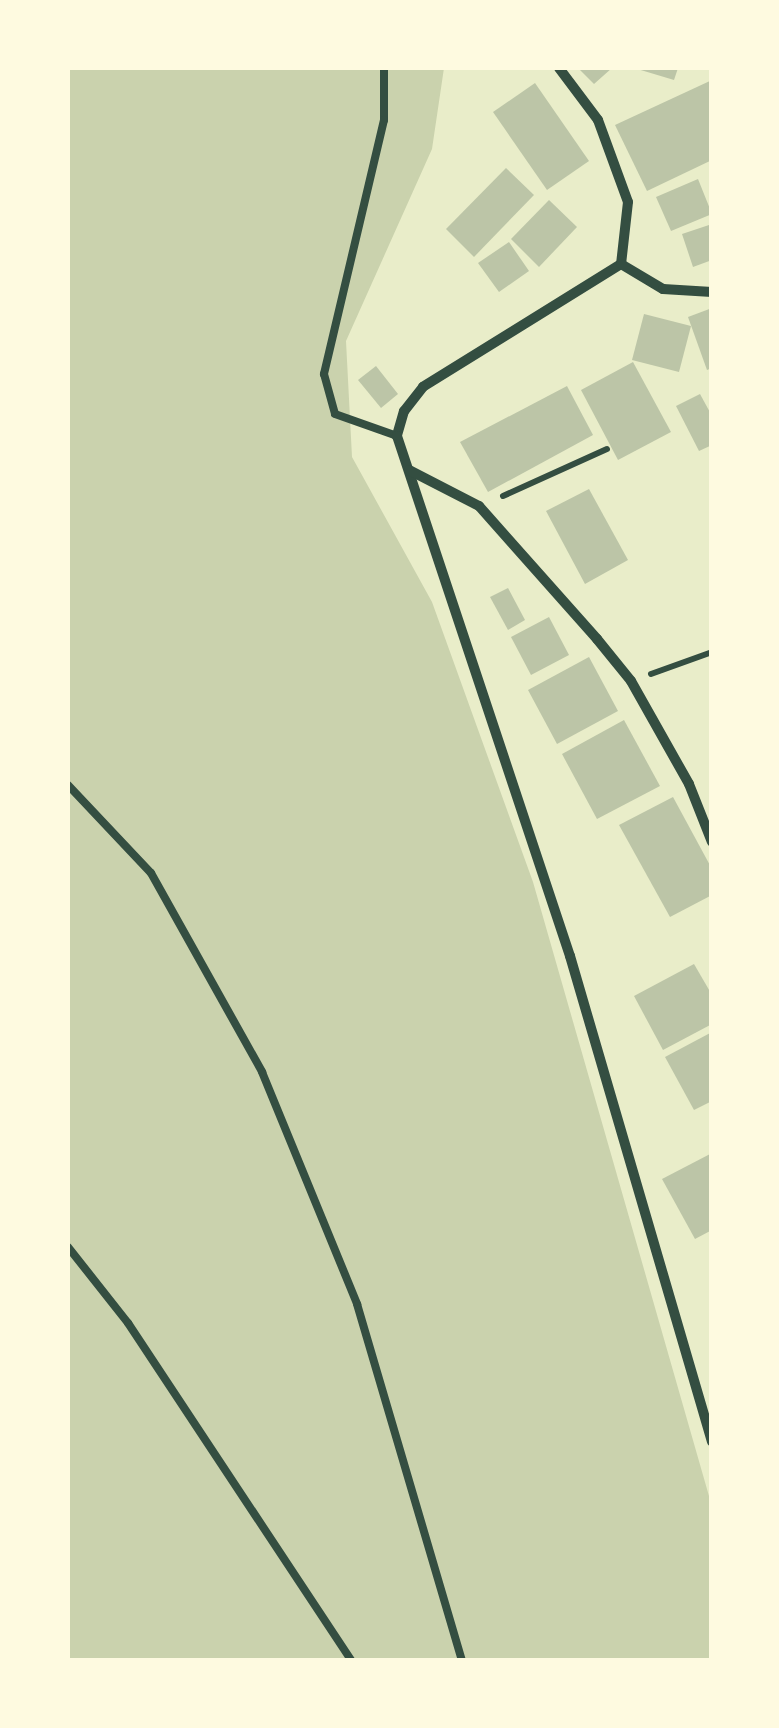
<!DOCTYPE html>
<style>
body{margin:0}
#map{position:relative;width:779px;height:1728px;overflow:hidden;background:#e9edc9;font-family:Commissioner,sans-serif}
div>[style]{position:absolute}
.green>*{inset:0;background:#cad2ad}
.building>*{inset:0;background:#bcc5a7}
.path>*{height:6px;margin:-3px;padding:0 3px;transform-origin:3px;border-radius:3px;background:#344e41}
.service>*{height:8px;margin:-4px;padding:0 4px;transform-origin:4px;border-radius:4px;background:#344e41}
.minor>*{height:10px;margin:-5px;padding:0 5px;transform-origin:5px;border-radius:5px;background:#344e41}
span{translate:-50% -50%;white-space:nowrap;text-align:center;line-height:1.15;-webkit-text-stroke:10px #fefae0;paint-order:stroke}
.frame{position:absolute;inset:0;border:70px solid #fefae0;pointer-events:none}
</style>
<div id="map">
<div class="green">
<i style="clip-path:polygon(68px 68px,444px 68px,432px 149px,346px 341px,352px 457px,432px 602px,533px 882px,711px 1503px,711px 1660px,68px 1660px)"></i>
</div>
<div class="building">
<i style="clip-path:polygon(578px 68px,612px 68px,594px 84px)"></i>
<i style="clip-path:polygon(634px 68px,678px 68px,674px 80px)"></i>
<i style="clip-path:polygon(712px 80px,712px 160px,647px 191px,615px 125px)"></i>
<i style="clip-path:polygon(535px 83px,589px 161px,547px 190px,493px 112px)"></i>
<i style="clip-path:polygon(506px 168px,534px 195px,474px 257px,446px 229px)"></i>
<i style="clip-path:polygon(698px 179px,712px 214px,671px 231px,656px 197px)"></i>
<i style="clip-path:polygon(549px 200px,577px 227px,539px 267px,511px 239px)"></i>
<i style="clip-path:polygon(712px 224px,712px 260px,693px 267px,682px 234px)"></i>
<i style="clip-path:polygon(509px 242px,529px 271px,499px 292px,478px 263px)"></i>
<i style="clip-path:polygon(712px 308px,712px 368px,707px 370px,688px 317px)"></i>
<i style="clip-path:polygon(644px 314px,691px 326px,679px 372px,632px 360px)"></i>
<i style="clip-path:polygon(633px 362px,671px 432px,618px 460px,581px 390px)"></i>
<i style="clip-path:polygon(376px 366px,398px 394px,381px 408px,358px 380px)"></i>
<i style="clip-path:polygon(567px 386px,593px 435px,488px 492px,460px 442px)"></i>
<i style="clip-path:polygon(700px 394px,712px 416px,712px 445px,699px 451px,676px 406px)"></i>
<i style="clip-path:polygon(589px 489px,628px 560px,585px 584px,546px 511px)"></i>
<i style="clip-path:polygon(508px 588px,525px 620px,508px 630px,490px 597px)"></i>
<i style="clip-path:polygon(549px 617px,569px 655px,531px 675px,511px 637px)"></i>
<i style="clip-path:polygon(589px 657px,618px 711px,557px 744px,528px 690px)"></i>
<i style="clip-path:polygon(624px 720px,660px 786px,597px 819px,562px 754px)"></i>
<i style="clip-path:polygon(673px 797px,712px 869px,712px 895px,670px 917px,619px 825px)"></i>
<i style="clip-path:polygon(694px 964px,712px 995px,712px 1024px,663px 1050px,634px 996px)"></i>
<i style="clip-path:polygon(712px 1032px,712px 1101px,694px 1110px,665px 1057px)"></i>
<i style="clip-path:polygon(712px 1153px,712px 1230px,695px 1239px,662px 1179px)"></i>
</div>
<div class="path">
<i style="left:503px;top:496px;width:114px;rotate:-24.3deg"></i>
<i style="left:651px;top:674px;width:65px;rotate:-19.8deg"></i>
</div>
<div class="service">
<i style="left:384px;top:68px;width:52px;rotate:90deg"></i>
<i style="left:384px;top:120px;width:261px;rotate:103.3deg"></i>
<i style="left:324px;top:374px;width:41px;rotate:74.6deg"></i>
<i style="left:335px;top:414px;width:66px;rotate:19.5deg"></i>
<i style="left:68px;top:785px;width:121px;rotate:46.7deg"></i>
<i style="left:151px;top:873px;width:228px;rotate:60.8deg"></i>
<i style="left:262px;top:1072px;width:251px;rotate:67.7deg"></i>
<i style="left:357px;top:1304px;width:371px;rotate:73.6deg"></i>
<i style="left:68px;top:1247px;width:97px;rotate:51.7deg"></i>
<i style="left:128px;top:1323px;width:404px;rotate:56.5deg"></i>
</div>
<div class="minor">
<i style="left:559px;top:68px;width:65px;rotate:53.1deg"></i>
<i style="left:598px;top:120px;width:87px;rotate:69.9deg"></i>
<i style="left:628px;top:202px;width:62px;rotate:96.4deg"></i>
<i style="left:621px;top:264px;width:233px;rotate:148.2deg"></i>
<i style="left:423px;top:387px;width:31px;rotate:128deg"></i>
<i style="left:404px;top:411px;width:26px;rotate:106deg"></i>
<i style="left:397px;top:436px;width:548px;rotate:71.6deg"></i>
<i style="left:570px;top:956px;width:506px;rotate:73.71deg"></i>
<i style="left:621px;top:264px;width:49px;rotate:30.8deg"></i>
<i style="left:663px;top:289px;width:49px;rotate:3.5deg"></i>
<i style="left:409px;top:470px;width:79px;rotate:27.2deg"></i>
<i style="left:479px;top:506px;width:178px;rotate:48.4deg"></i>
<i style="left:597px;top:639px;width:54px;rotate:51deg"></i>
<i style="left:631px;top:681px;width:118px;rotate:60.6deg"></i>
<i style="left:689px;top:784px;width:62px;rotate:68.4deg"></i>
</div>
<div class="frame"></div>
</div>
